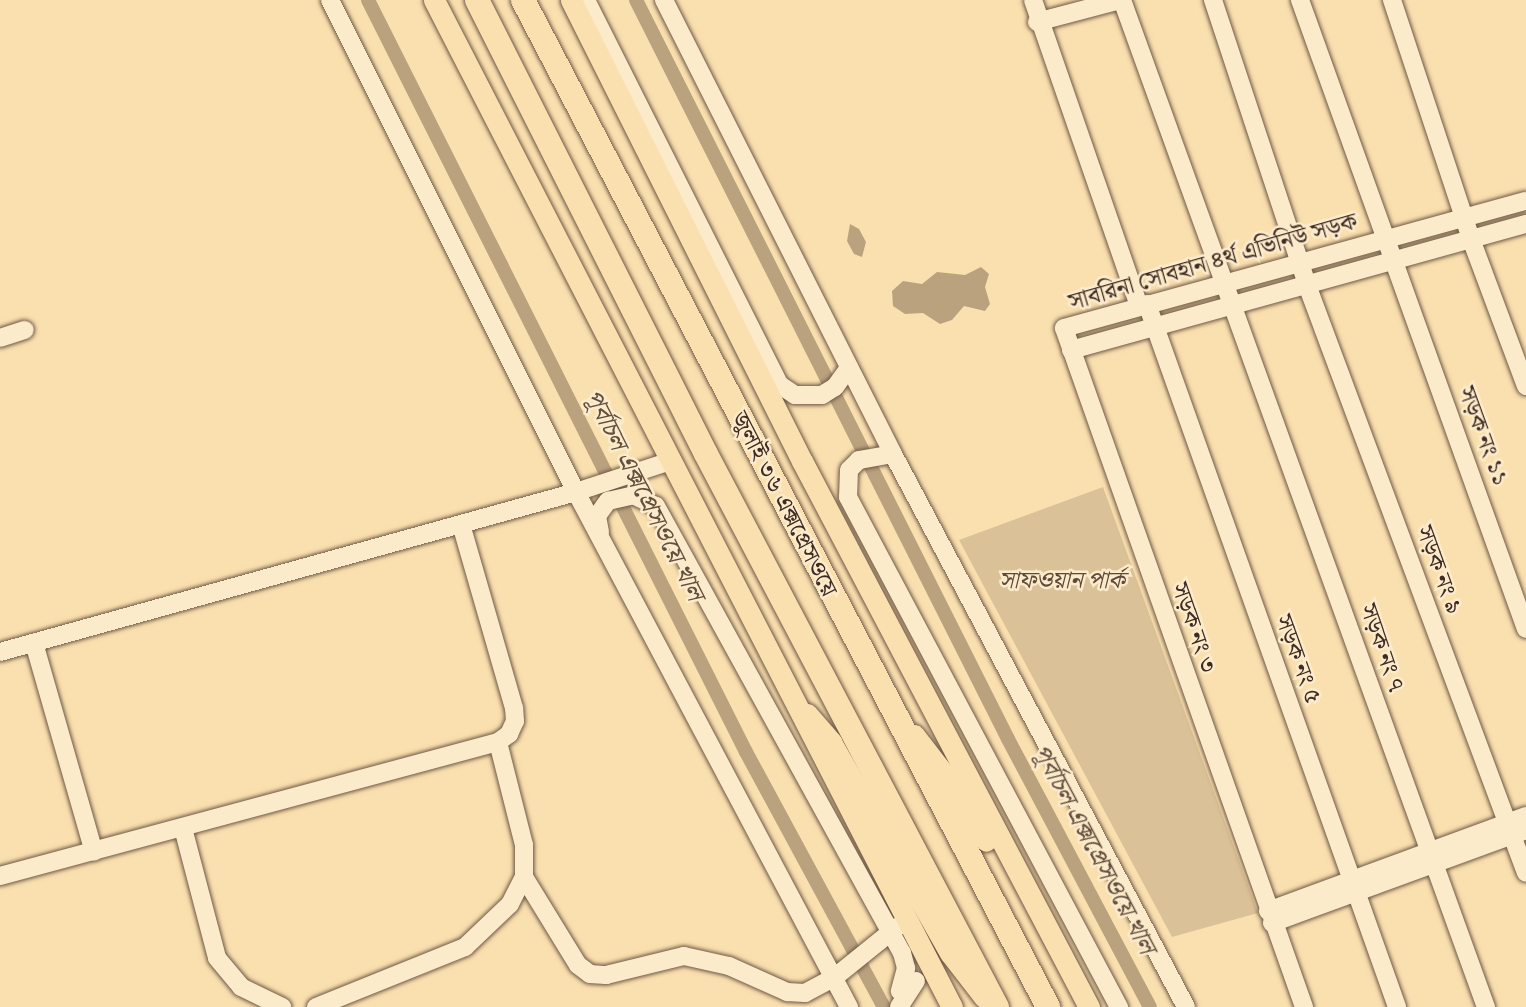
<!DOCTYPE html>
<meta charset="utf-8">
<style>
body{margin:0}
#map{position:relative;width:1526px;height:1007px;overflow:hidden;background:#fbe0af;font-family:"IM FELL Great Primer","Noto Serif Bengali",serif}
div>[style]{position:absolute}
.green>*{inset:0;background:#dbc197}
.water>*{inset:0;background:#bba27f}
.canal>*{height:14px;margin:-7px;padding:0 7px;transform-origin:7px;border-radius:7px;background:#bba27f}
.roads{filter:drop-shadow(0 0 2px #6e5846) drop-shadow(0 0 2px #6e5846)}
.minor>*{height:18px;margin:-9px;padding:0 9px;transform-origin:9px;border-radius:9px;background:#fcebcb}
.major>*{height:21px;margin:-10.5px;padding:0 10.5px;transform-origin:10.5px;border-radius:10.5px;background:#fbe0af}
.highway>*{height:24px;margin:-12px;padding:0 12px;transform-origin:12px;border-radius:12px;background:#fbe0af}
span{translate:-50% -50%;white-space:nowrap;text-align:center;line-height:1.15;-webkit-text-stroke:5px #fcebcb;paint-order:stroke}
.street-label{font-size:24px;color:#3f2b23}
.park-label{font-size:24px;color:#5e493a;font-style:italic}
.water-label{font-size:26px;color:#644f3f;font-style:italic}
</style>
<div id="map">
<div class="green">
<i style="clip-path:polygon(1103px 487px,1258px 913px,1172px 937px,959px 540px)"></i>
</div>
<div class="water">
<i style="clip-path:polygon(850px 224px,859px 229px,866px 242px,862px 257px,854px 254px,847px 241px)"></i>
<i style="clip-path:polygon(981px 267px,989px 274px,985px 287px,990px 304px,985px 311px,964px 306px,952px 320px,940px 324px,923px 313px,905px 314px,893px 306px,892px 291px,903px 281px,922px 284px,937px 272px,965px 275px)"></i>
</div>
<div class="canal">
<i style="left:368px;top:0;width:842px;rotate:63.31deg"></i>
<i style="left:746px;top:752px;width:290px;rotate:61.6deg"></i>
<i style="left:636px;top:0;width:827px;rotate:63.28deg"></i>
<i style="left:1008px;top:739px;width:303px;rotate:62.1deg"></i>
</div>
<div class="roads">
<div class="minor">
<i style="left:330px;top:0;width:550px;rotate:63.43deg"></i>
<i style="left:576px;top:492px;width:583px;rotate:62.07deg"></i>
<i style="left:586px;top:0;width:431px;rotate:63.3deg"></i>
<i style="left:780px;top:385px;width:18px;rotate:34deg"></i>
<i style="left:795px;top:395px;width:27px"></i>
<i style="left:822px;top:395px;width:15px;rotate:-32deg"></i>
<i style="left:835px;top:387px;width:24px;rotate:-54deg"></i>
<i style="left:664px;top:0;width:508px;rotate:63.23deg"></i>
<i style="left:893px;top:454px;width:626px;rotate:62.08deg"></i>
<i style="left:1033px;top:0;width:324px;rotate:70.9deg"></i>
<i style="left:1122px;top:0;width:1071px;rotate:70.13deg"></i>
<i style="left:1213px;top:0;width:300px;rotate:71.7deg"></i>
<i style="left:1307px;top:285px;width:627px;rotate:69.57deg"></i>
<i style="left:1300px;top:0;width:668px;rotate:70.24deg"></i>
<i style="left:1392px;top:0;width:252px;rotate:71.7deg"></i>
<i style="left:1471px;top:239px;width:157px;rotate:69.5deg"></i>
<i style="left:1037px;top:22px;width:86px;rotate:-14.8deg"></i>
<i style="left:1147px;top:304px;width:746px;rotate:70.42deg"></i>
<i style="left:0;top:338px;width:26px;rotate:-18deg"></i>
<i style="left:1071px;top:350px;width:472px;rotate:-15.5deg"></i>
<i style="left:893px;top:454px;width:35px;rotate:170deg"></i>
<i style="left:859px;top:460px;width:14px;rotate:135deg"></i>
<i style="left:849px;top:470px;width:27px;rotate:92deg"></i>
<i style="left:848px;top:497px;width:578px;rotate:62.02deg"></i>
<i style="left:600px;top:532px;width:16px;rotate:-101deg"></i>
<i style="left:597px;top:516px;width:19px;rotate:-54deg"></i>
<i style="left:608px;top:501px;width:26px;rotate:-13deg"></i>
<i style="left:633px;top:495px;width:25px;rotate:26deg"></i>
<i style="left:656px;top:506px;width:510px;rotate:61.17deg"></i>
<i style="left:902px;top:953px;width:16px;rotate:75deg"></i>
<i style="left:906px;top:968px;width:24px;rotate:105deg"></i>
<i style="left:34px;top:643px;width:217px;rotate:74deg"></i>
<i style="left:0;top:652px;width:598px;rotate:-15.52deg"></i>
<i style="left:576px;top:492px;width:97px;rotate:-18.1deg"></i>
<i style="left:183px;top:828px;width:134px;rotate:75.3deg"></i>
<i style="left:217px;top:958px;width:38px;rotate:50deg"></i>
<i style="left:241px;top:987px;width:46px;rotate:26deg"></i>
<i style="left:0;top:876px;width:516px;rotate:-15.06deg"></i>
<i style="left:498px;top:742px;width:14px;rotate:-36deg"></i>
<i style="left:509px;top:734px;width:14px;rotate:-65deg"></i>
<i style="left:515px;top:721px;width:13px;rotate:-94deg"></i>
<i style="left:514px;top:708px;width:191px;rotate:-106.1deg"></i>
<i style="left:524px;top:877px;width:103px;rotate:58.5deg"></i>
<i style="left:578px;top:965px;width:15px;rotate:37deg"></i>
<i style="left:590px;top:974px;width:16px;rotate:4deg"></i>
<i style="left:606px;top:975px;width:80px;rotate:-13.7deg"></i>
<i style="left:684px;top:956px;width:46px;rotate:12.5deg"></i>
<i style="left:729px;top:966px;width:64px;rotate:24.1deg"></i>
<i style="left:787px;top:992px;width:18px;rotate:3deg"></i>
<i style="left:805px;top:993px;width:34px;rotate:-28deg"></i>
<i style="left:835px;top:977px;width:80px;rotate:-38.9deg"></i>
<i style="left:1268px;top:911px;width:275px;rotate:-20.2deg"></i>
<i style="left:1272px;top:923px;width:270px;rotate:-20.1deg"></i>
<i style="left:316px;top:1007px;width:161px;rotate:-21.9deg"></i>
<i style="left:465px;top:947px;width:62px;rotate:-43.7deg"></i>
<i style="left:510px;top:904px;width:30px;rotate:-63deg"></i>
<i style="left:524px;top:877px;width:32px;rotate:-90deg"></i>
<i style="left:524px;top:845px;width:106px;rotate:-104.2deg"></i>
<i style="left:899px;top:1007px;width:31px;rotate:-57deg"></i>
<i style="left:1304px;top:1007px;width:720px;rotate:-109.47deg"></i>
<i style="left:1064px;top:328px;width:479px;rotate:-15.4deg"></i>
</div>
<div class="major">
<i style="left:434px;top:0;width:1132px;rotate:62.78deg"></i>
<i style="left:571px;top:0;width:516px;rotate:63.39deg"></i>
<i style="left:802px;top:461px;width:617px;rotate:62.27deg"></i>
<i style="left:807px;top:714px;width:37px;rotate:49deg"></i>
<i style="left:831px;top:742px;width:242px;rotate:60.6deg"></i>
<i style="left:950px;top:953px;width:56px;rotate:52.3deg"></i>
<i style="left:914px;top:735px;width:72px;rotate:52.3deg"></i>
<i style="left:958px;top:792px;width:56px;rotate:60.3deg"></i>
</div>
<div class="highway">
<i style="left:477px;top:0;width:508px;rotate:63.23deg"></i>
<i style="left:706px;top:454px;width:625px;rotate:62.25deg"></i>
<i style="left:523px;top:0;width:1136px;rotate:62.46deg"></i>
</div>
</div>
<div class="street-label">
<span style="left:1213px;top:262px;rotate:-16deg">সাবরিনা সোবহান ৪র্থ এভিনিউ সড়ক</span>
<span style="left:1483px;top:436px;rotate:70deg">সড়ক নং ১১</span>
<span style="left:784px;top:504px;rotate:63deg">জুলাই ৩৬ এক্সপ্রেসওয়ে</span>
<span style="left:1439px;top:570px;rotate:70deg">সড়ক নং ৯</span>
<span style="left:1194px;top:628px;rotate:71deg">সড়ক নং ৩</span>
<span style="left:1382px;top:648px;rotate:71deg">সড়ক নং ৭</span>
<span style="left:1298px;top:659px;rotate:70deg">সড়ক নং ৫</span>
</div>
<div class="park-label">
<span style="left:1062px;top:581px">সাফওয়ান পার্ক</span>
</div>
<div class="water-label">
<span style="left:644px;top:495px;rotate:63deg">পূর্বাচল এক্সপ্রেসওয়ে খাল</span>
<span style="left:1094px;top:849px;rotate:62deg">পূর্বাচল এক্সপ্রেসওয়ে খাল</span>
</div>
</div>
